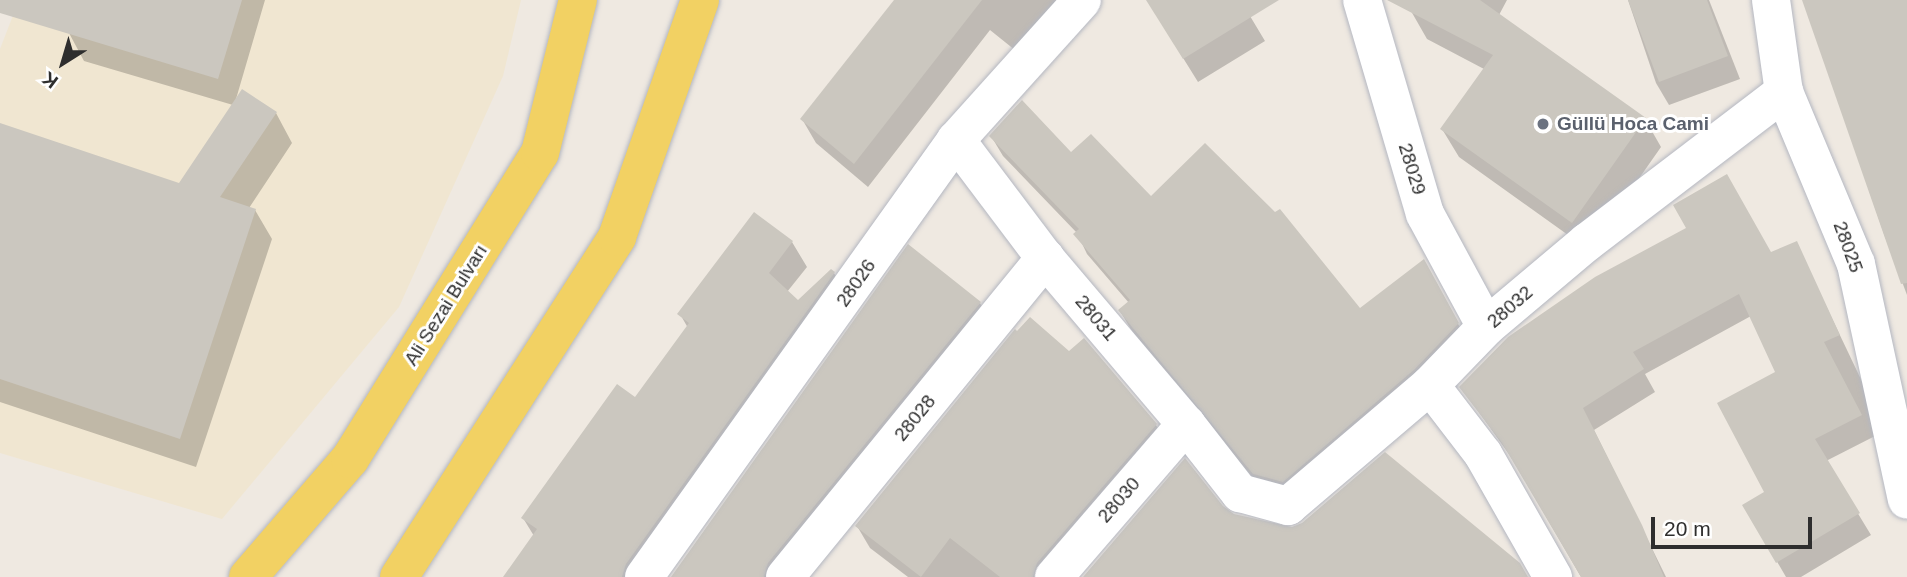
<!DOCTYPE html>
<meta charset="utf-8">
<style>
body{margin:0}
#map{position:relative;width:1907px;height:577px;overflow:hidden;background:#efe9e1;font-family:Arial,sans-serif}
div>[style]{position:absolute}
.education>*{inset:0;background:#f0e6d1}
.shadow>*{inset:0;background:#0003}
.building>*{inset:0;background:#cbc7bf}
.roads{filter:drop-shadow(0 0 2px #b4b7c1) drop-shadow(0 0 2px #b4b7c1)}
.minor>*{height:38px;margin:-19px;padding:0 19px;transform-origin:19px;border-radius:19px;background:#fff}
.major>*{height:38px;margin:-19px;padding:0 19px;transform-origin:19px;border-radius:19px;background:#f2d163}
.dots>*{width:19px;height:19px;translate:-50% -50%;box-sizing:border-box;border:4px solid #fff;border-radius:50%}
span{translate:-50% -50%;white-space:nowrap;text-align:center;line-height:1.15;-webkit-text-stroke:6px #fff;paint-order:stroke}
.worship-label{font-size:19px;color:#5b616d;font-weight:700}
.left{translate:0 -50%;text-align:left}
.street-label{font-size:19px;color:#2e2e2e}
.north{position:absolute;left:28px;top:28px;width:70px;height:70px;-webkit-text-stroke:5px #fff;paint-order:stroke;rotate:217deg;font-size:19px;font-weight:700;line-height:28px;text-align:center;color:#2e2e2e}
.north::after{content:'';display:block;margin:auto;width:24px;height:32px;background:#2e2e2e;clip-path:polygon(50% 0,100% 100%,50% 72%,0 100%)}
.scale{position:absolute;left:1651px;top:517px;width:161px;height:32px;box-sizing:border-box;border:4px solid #2e2e2e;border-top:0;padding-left:9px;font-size:21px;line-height:24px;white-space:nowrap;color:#2e2e2e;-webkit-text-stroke:5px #fff;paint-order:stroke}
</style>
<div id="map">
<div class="education">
<i style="clip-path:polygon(19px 0,521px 0,503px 76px,399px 307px,222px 519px,0 453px,0 49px)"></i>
</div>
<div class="shadow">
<i style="clip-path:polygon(79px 0,265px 0,236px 99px,276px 113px,292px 143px,249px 208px,255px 210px,272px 239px,196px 467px,0 402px,0 125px,180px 185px,233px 105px,84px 61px,69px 33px)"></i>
<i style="clip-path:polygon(896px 0,1063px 0,1020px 54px,990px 30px,868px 187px,816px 143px,802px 119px)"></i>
<i style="clip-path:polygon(1147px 0,1248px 0,1244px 6px,1265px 41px,1198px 82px)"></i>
<i style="clip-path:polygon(1417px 0,1507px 0,1499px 15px,1645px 119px,1661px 147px,1589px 250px,1459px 157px,1442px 129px,1484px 69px,1427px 39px,1411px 11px)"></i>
<i style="clip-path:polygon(1628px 0,1709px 0,1740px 79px,1669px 105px,1656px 83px)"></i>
<i style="clip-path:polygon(1804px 0,1907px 0,1907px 295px,1884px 234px)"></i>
<i style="clip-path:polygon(991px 136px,1071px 155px,1360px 310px,1435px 281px,1469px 344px,1295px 501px,1266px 494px,1132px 331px,1120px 311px,1129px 303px,1087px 254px,1077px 233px,1003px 156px)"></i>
<i style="clip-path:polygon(754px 214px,792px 242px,807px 267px,787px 292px,798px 302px,834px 273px,848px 298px,649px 577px,505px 577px,534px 536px,523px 518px,636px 400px,688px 328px,680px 314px)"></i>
<i style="clip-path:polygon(1796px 243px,1868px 394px,1877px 435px,1826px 461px,1871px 535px,1801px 577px,1786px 577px,1744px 505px,1766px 492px,1777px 373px,1751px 316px,1645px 374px,1655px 392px,1594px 430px,1666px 577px,1581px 577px,1516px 464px,1461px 387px)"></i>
<i style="clip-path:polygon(980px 303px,994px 328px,791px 577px,673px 577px)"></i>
<i style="clip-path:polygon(1156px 425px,1169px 447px,1057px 577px,908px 577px,870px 548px,857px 526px)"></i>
</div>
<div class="building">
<i style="clip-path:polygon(0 0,242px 0,218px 79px,0 13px)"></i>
<i style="clip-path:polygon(894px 0,982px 0,854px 164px,800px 119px)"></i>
<i style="clip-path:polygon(1146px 0,1279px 0,1183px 59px)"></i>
<i style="clip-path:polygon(1387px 0,1480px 0,1646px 118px,1572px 223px,1440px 129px,1493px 55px)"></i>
<i style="clip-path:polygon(1628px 0,1707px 0,1728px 56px,1659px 82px)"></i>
<i style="clip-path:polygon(1802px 0,1907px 0,1907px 283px,1901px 284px)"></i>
<i style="clip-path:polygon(242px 89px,277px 112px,220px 197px,256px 209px,180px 439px,0 379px,0 123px,179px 183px)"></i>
<i style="clip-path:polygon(1022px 100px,1071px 152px,1091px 134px,1151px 196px,1205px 143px,1275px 212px,1280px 209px,1360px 308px,1424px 259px,1459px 323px,1415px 369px,1283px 482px,1253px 474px,1118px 310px,1130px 300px,1073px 234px,1079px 229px,989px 136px)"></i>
<i style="clip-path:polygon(1727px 174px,1771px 252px,1797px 241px,1840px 335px,1824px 342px,1862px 415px,1815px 439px,1860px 513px,1776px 563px,1742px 505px,1764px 492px,1717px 403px,1775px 372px,1739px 294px,1633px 352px,1644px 369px,1583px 408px,1642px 525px,1664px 577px,1581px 577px,1502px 443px,1459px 387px,1508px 337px,1595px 277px,1686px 228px,1673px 205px)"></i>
<i style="clip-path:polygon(754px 212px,793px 241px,769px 273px,798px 300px,831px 269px,835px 272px,626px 564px,622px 577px,503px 577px,537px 529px,521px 518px,617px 384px,635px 397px,689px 323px,677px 314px)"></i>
<i style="clip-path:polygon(908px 244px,981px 302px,768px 563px,764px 577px,671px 577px)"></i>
<i style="clip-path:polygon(1030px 317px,1069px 351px,1084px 338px,1157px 424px,1037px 563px,1033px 577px,1000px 577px,950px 538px,921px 577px,855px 526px,1015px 329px,1017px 331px)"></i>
<i style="clip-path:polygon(1385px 452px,1520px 563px,1528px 577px,1083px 577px,1185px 458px,1223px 506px,1234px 514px,1292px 527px,1302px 523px)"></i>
</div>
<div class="roads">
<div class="minor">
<i style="left:1362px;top:0;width:223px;rotate:73.6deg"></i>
<i style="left:1425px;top:214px;width:128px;rotate:61.6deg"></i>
<i style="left:1771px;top:0;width:93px;rotate:82deg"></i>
<i style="left:1784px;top:92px;width:186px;rotate:67.3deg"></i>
<i style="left:1856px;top:264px;width:241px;rotate:77.8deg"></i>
<i style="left:956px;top:140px;width:148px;rotate:53deg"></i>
<i style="left:1045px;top:258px;width:218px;rotate:49.7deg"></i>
<i style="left:1186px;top:424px;width:88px;rotate:52deg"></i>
<i style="left:1240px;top:493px;width:50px;rotate:15.2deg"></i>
<i style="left:1288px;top:506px;width:187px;rotate:-40.4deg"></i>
<i style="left:1430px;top:385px;width:81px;rotate:-46deg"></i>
<i style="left:1486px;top:327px;width:132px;rotate:-40.1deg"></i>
<i style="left:1587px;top:242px;width:248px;rotate:-37.3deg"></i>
<i style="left:1430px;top:385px;width:87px;rotate:52.5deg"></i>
<i style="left:1483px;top:454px;width:142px;rotate:60.4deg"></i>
<i style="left:644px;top:577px;width:537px;rotate:-54.47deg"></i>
<i style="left:956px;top:140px;width:188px;rotate:-48deg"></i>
<i style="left:785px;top:577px;width:412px;rotate:-50.8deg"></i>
<i style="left:1054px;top:577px;width:202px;rotate:-49.2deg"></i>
</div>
<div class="major">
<i style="left:248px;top:577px;width:156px;rotate:-49.2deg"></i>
<i style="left:350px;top:459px;width:360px;rotate:-58.2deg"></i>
<i style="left:540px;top:153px;width:158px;rotate:-76.1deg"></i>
<i style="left:399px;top:577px;width:404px;rotate:-57.3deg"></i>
<i style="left:617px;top:237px;width:251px;rotate:-70.7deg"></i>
</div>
</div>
<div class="dots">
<i style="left:1543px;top:124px;background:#6b7280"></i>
</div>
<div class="worship-label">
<span class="left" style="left:1557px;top:124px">Güllü Hoca Cami</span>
</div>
<div class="street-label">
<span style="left:1412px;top:169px;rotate:73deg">28029</span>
<span style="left:1848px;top:247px;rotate:70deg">28025</span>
<span style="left:856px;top:283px;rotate:-55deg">28026</span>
<span style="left:446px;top:305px;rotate:-58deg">Ali Sezai Bulvarı</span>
<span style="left:1510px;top:307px;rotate:-41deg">28032</span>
<span style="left:1096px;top:318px;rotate:50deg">28031</span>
<span style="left:915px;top:418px;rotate:-51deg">28028</span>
<span style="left:1119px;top:500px;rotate:-49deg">28030</span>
</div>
<div class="north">K</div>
<div class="scale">20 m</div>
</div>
